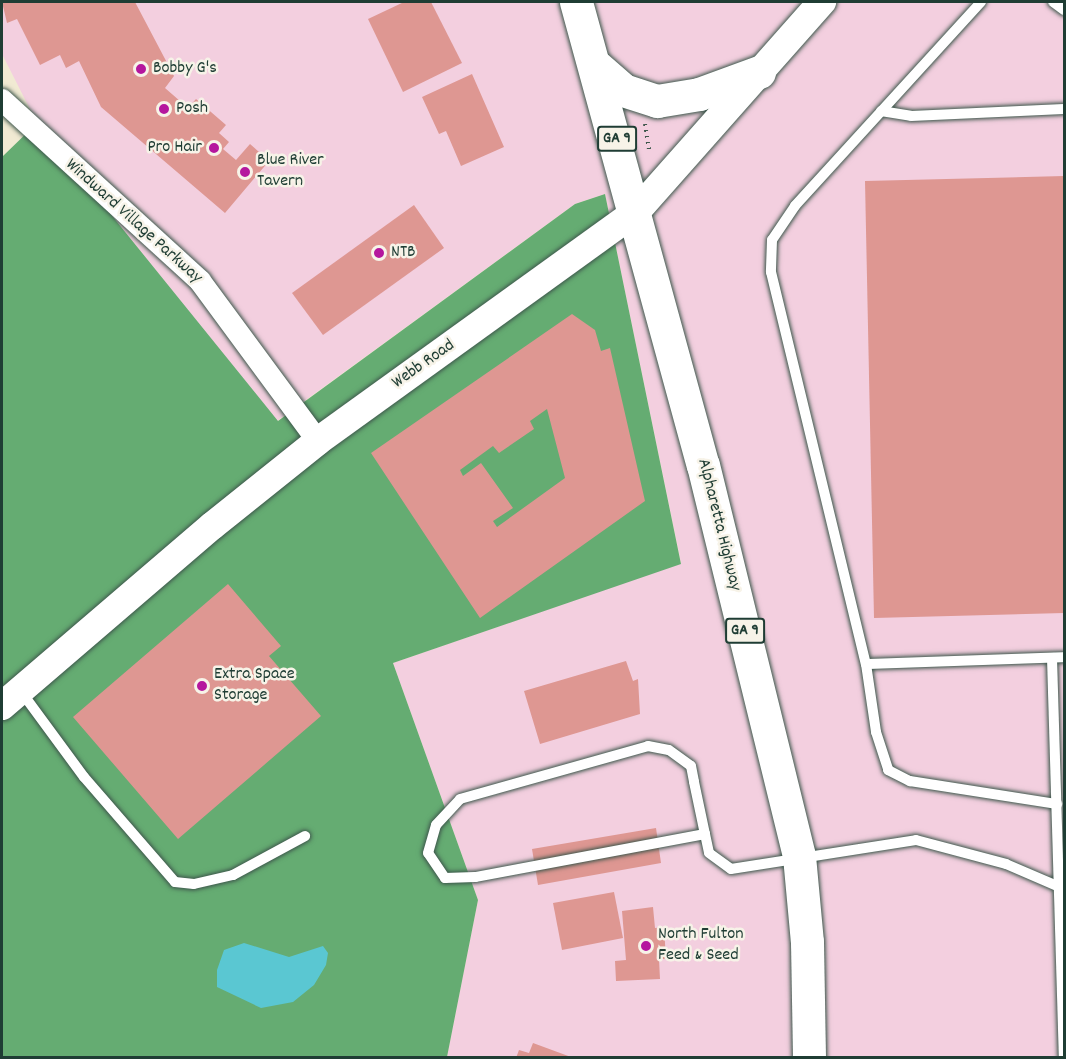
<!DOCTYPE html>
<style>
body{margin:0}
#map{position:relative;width:1066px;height:1059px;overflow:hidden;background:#f1ead3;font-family:Dekko,sans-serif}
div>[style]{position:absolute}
.built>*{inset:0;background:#f3cfdf}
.forest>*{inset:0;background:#65ac72}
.water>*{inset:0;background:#5ac7d2}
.building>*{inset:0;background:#de9792}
.path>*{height:4px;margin-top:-2px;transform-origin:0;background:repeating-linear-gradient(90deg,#3e574c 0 1.5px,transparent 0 6px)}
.roads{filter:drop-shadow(0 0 2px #3e574c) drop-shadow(0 0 2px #3e574c)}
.service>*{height:10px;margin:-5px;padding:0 5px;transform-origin:5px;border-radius:5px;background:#fff}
.minor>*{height:22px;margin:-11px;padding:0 11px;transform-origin:11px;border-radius:11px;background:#fff}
.tertiary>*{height:28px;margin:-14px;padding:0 14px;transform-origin:14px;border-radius:14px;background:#fff}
.primary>*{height:33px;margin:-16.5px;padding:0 16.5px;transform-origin:16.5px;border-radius:16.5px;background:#fff}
.dots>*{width:16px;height:16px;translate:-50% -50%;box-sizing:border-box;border:3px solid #f7f3e8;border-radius:50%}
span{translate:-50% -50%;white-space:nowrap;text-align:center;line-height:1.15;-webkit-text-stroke:5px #f7f3e8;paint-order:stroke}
.shield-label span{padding:2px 4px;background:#f7f3e8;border:2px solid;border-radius:4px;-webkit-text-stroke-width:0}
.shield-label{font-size:16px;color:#1f3d34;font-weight:700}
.poi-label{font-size:18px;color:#1f3d34}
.left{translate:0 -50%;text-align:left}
.right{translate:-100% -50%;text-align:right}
.street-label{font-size:18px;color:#1f3d34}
.frame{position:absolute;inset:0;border:3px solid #1f3d34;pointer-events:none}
</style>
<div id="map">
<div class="built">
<i style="clip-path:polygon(2px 2px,1064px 2px,1064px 1057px,447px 1057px,478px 900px,393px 663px,681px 563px,605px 194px,575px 204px,277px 421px,37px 123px,2px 54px)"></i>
</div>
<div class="forest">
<i style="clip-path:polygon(37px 123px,278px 421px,575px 204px,605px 194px,681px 564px,393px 663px,478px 900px,447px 1057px,2px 1058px,2px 157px)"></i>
</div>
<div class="water">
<i style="clip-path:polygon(244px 943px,289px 957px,323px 946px,328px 953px,326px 965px,314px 985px,293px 1002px,261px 1008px,217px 987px,217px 970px,224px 950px)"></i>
</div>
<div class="building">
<i style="clip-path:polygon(2px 2px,135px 2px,174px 76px,165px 88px,188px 108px,196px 99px,226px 125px,219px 133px,229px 142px,223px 149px,236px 160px,250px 144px,269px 161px,225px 213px,101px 107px,79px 61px,66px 68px,60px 55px,40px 65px,17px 19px,7px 23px)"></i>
<i style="clip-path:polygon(404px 2px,431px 2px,462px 63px,403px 92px,368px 19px)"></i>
<i style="clip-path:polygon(472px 74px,504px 147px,461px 166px,446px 131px,439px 134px,422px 97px)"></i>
<i style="clip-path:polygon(1064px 176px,1064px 613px,874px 618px,865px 181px)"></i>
<i style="clip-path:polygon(414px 205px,444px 248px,323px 335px,292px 293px)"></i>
<i style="clip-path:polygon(evenodd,572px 314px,595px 330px,601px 351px,610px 348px,645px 501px,480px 618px,371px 453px,572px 314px,547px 409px,565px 478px,497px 527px,493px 521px,513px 508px,481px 463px,463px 476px,460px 470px,493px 446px,499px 453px,534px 429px,530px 421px,547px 409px)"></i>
<i style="clip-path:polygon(228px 584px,281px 646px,269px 656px,321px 716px,178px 839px,73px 717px)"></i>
<i style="clip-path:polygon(626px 661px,633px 681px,638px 679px,640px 714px,540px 744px,524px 691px)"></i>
<i style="clip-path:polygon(656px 828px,661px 863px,538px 885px,532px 849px)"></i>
<i style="clip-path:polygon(614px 892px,623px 938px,562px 950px,553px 903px)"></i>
<i style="clip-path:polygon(653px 907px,655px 928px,664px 927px,666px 959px,659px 959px,660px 979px,616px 981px,615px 961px,626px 960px,622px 911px)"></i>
<i style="clip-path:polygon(533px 1043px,571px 1057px,571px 1058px,516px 1058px,519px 1050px,529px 1053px)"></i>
</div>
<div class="path">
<i style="left:645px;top:124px;width:26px;rotate:81deg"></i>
</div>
<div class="roads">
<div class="service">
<i style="left:981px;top:2px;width:276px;rotate:132.4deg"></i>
<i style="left:795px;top:206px;width:41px;rotate:124.1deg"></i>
<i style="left:772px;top:240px;width:32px;rotate:92deg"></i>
<i style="left:771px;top:272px;width:403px;rotate:76.4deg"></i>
<i style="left:866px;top:664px;width:69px;rotate:81.6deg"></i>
<i style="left:876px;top:732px;width:40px;rotate:72deg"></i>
<i style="left:888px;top:770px;width:25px;rotate:27deg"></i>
<i style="left:910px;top:781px;width:149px;rotate:8.9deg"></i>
<i style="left:1053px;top:2px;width:14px;rotate:36deg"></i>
<i style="left:881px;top:111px;width:30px;rotate:9deg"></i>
<i style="left:911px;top:116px;width:153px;rotate:-2.6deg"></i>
<i style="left:1052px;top:658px;width:400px;rotate:88.3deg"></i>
<i style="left:866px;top:664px;width:198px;rotate:-2deg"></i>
<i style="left:20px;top:690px;width:108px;rotate:53.7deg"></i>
<i style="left:84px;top:777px;width:139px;rotate:49.1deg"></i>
<i style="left:175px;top:882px;width:19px;rotate:6deg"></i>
<i style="left:194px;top:884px;width:40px;rotate:-13deg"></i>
<i style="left:233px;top:875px;width:82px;rotate:-28.4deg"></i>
<i style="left:705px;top:834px;width:234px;rotate:169.4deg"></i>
<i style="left:475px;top:877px;width:30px;rotate:178deg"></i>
<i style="left:445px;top:878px;width:30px;rotate:-124deg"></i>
<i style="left:428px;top:853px;width:29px;rotate:-74deg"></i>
<i style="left:436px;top:825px;width:35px;rotate:-47deg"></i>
<i style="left:460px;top:799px;width:195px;rotate:-15.7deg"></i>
<i style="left:648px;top:746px;width:21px;rotate:11deg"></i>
<i style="left:669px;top:750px;width:27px;rotate:36deg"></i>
<i style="left:691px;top:766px;width:16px;rotate:79deg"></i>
<i style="left:694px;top:782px;width:53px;rotate:78.1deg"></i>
<i style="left:705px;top:834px;width:19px;rotate:78deg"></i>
<i style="left:709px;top:853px;width:27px;rotate:36deg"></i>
<i style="left:731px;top:869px;width:187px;rotate:-8.9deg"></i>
<i style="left:916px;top:840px;width:93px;rotate:14.9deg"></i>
<i style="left:1006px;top:864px;width:63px;rotate:23.3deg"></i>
</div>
<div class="minor">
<i style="left:2px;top:100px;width:268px;rotate:42.4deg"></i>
<i style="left:200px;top:281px;width:199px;rotate:53.6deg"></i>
</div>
<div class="tertiary">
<i style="left:2px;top:706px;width:277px;rotate:-40.6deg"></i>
<i style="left:212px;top:526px;width:136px;rotate:-38.7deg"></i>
<i style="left:318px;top:441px;width:392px;rotate:-35.8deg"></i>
<i style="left:636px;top:212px;width:281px;rotate:-48.5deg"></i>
</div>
<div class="primary">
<i style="left:576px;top:2px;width:480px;rotate:74.7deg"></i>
<i style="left:703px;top:465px;width:403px;rotate:76.2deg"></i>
<i style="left:799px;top:856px;width:86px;rotate:84.7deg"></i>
<i style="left:807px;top:942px;width:116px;rotate:89deg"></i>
<i style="left:597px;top:67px;width:35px;rotate:41deg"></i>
<i style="left:623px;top:90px;width:36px;rotate:18deg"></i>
<i style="left:657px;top:101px;width:43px;rotate:-9.5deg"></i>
<i style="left:699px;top:94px;width:64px;rotate:-20.1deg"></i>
</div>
</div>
<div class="dots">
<i style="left:141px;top:69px;background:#b5179e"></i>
<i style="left:164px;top:109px;background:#b5179e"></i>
<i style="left:214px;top:148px;background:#b5179e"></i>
<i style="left:245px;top:172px;background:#b5179e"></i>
<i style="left:379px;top:253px;background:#b5179e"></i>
<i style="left:202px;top:686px;background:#b5179e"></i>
<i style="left:646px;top:946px;background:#b5179e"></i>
</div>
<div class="shield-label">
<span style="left:617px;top:139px">GA 9</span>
<span style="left:745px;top:631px">GA 9</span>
</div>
<div class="poi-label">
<span class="left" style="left:153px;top:69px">Bobby G's</span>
<span class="left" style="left:176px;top:109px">Posh</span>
<span class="right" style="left:202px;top:148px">Pro Hair</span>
<span class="left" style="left:257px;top:172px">Blue River<br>Tavern</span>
<span class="left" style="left:391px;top:253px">NTB</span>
<span class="left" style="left:214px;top:686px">Extra Space<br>Storage</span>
<span class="left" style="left:658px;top:946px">North Fulton<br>Feed &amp; Seed</span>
</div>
<div class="street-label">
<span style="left:133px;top:222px;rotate:42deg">Windward Village Parkway</span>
<span style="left:424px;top:365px;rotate:-35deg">Webb Road</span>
<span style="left:718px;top:525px;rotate:76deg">Alpharetta Highway</span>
</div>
<div class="frame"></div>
</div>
